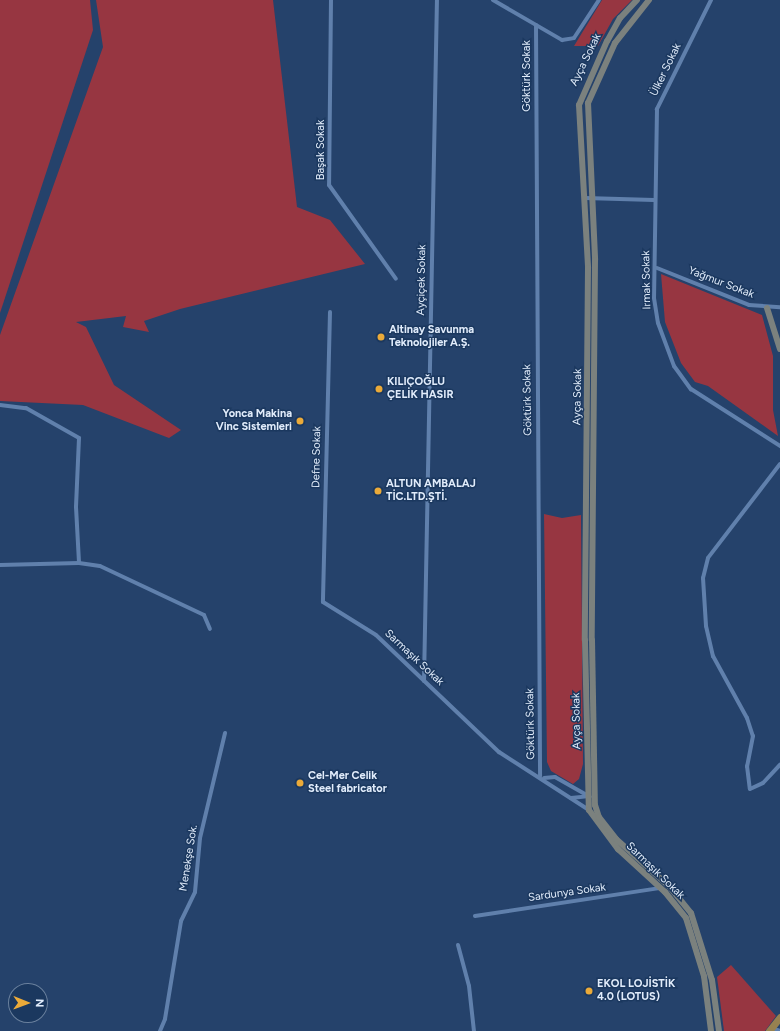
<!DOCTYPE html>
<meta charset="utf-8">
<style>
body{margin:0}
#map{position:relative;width:780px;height:1031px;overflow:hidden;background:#25426b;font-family:Figtree,sans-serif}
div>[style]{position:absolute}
.green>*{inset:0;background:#973641}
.street>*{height:4px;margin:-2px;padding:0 2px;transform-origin:2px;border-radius:2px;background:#6080ac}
.secondary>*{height:6px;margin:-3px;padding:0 3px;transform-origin:3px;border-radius:3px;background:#7b817e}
.primary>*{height:7px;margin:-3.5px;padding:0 3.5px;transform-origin:3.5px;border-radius:3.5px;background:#978150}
.dots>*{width:11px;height:11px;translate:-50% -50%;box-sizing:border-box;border:2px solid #1b385f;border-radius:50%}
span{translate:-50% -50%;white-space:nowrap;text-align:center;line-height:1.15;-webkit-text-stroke:3px #1b385f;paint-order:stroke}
.street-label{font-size:11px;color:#e1ecfb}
.poi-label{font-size:11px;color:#e1ecfb;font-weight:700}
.left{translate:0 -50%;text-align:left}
.right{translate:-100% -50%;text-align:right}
.north{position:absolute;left:8px;top:983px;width:40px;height:40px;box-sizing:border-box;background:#1b385f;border:1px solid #6a809d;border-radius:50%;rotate:91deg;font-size:11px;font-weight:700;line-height:16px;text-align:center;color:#e1ecfb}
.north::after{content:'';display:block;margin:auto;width:14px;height:18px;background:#ebaa39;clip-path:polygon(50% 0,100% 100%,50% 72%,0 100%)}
</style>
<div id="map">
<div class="green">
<i style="clip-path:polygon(0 0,90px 0,93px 30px,0 313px)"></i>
<i style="clip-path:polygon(96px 0,273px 0,297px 207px,330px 220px,365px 264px,180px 309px,144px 321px,149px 332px,123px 327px,126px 316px,76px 322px,86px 327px,114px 385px,181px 430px,169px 438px,83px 405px,0 401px,0 335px,103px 47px)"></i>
<i style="clip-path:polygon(602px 0,632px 0,613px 19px,598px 46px,574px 46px)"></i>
<i style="clip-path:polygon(661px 274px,762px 315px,773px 356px,773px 410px,778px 436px,708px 386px,695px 382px,681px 363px,665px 322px)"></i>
<i style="clip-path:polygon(544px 514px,562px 518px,581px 515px,583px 764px,579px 779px,573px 784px,551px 771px,547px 762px)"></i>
<i style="clip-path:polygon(731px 965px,776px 1016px,765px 1031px,724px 1031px,717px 977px)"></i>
</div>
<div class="street">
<i style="left:331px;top:0;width:185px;rotate:90.6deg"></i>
<i style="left:329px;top:185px;width:115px;rotate:54.5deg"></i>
<i style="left:493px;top:0;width:80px;rotate:30.1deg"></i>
<i style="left:562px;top:40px;width:12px;rotate:-9deg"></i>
<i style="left:574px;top:38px;width:45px;rotate:-56.7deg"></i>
<i style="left:711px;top:0;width:122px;rotate:116.4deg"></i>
<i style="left:657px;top:109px;width:189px;rotate:90.9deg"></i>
<i style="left:654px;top:298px;width:25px;rotate:81deg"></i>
<i style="left:658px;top:323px;width:46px;rotate:69.6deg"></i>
<i style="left:674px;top:366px;width:29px;rotate:54deg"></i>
<i style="left:691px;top:389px;width:106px;rotate:32.6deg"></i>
<i style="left:536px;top:25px;width:751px;rotate:89.69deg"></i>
<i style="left:585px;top:198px;width:69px;rotate:1.7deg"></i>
<i style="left:657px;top:268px;width:99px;rotate:21.9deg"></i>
<i style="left:749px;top:305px;width:31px;rotate:4deg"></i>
<i style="left:330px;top:312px;width:290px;rotate:91.4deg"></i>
<i style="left:323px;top:602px;width:62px;rotate:31.9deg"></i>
<i style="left:376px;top:635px;width:170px;rotate:43.6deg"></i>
<i style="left:499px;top:752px;width:107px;rotate:32.8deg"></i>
<i style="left:0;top:405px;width:26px;rotate:7deg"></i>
<i style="left:26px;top:408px;width:61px;rotate:29.5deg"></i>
<i style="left:79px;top:438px;width:69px;rotate:92.5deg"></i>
<i style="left:76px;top:507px;width:56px;rotate:86.9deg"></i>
<i style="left:780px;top:464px;width:118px;rotate:127.5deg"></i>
<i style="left:708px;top:558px;width:21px;rotate:104deg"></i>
<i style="left:703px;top:578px;width:48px;rotate:86.4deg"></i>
<i style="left:706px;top:626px;width:31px;rotate:77deg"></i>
<i style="left:713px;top:656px;width:71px;rotate:61.3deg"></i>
<i style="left:747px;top:718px;width:19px;rotate:72deg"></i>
<i style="left:753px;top:736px;width:31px;rotate:101deg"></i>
<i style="left:747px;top:766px;width:23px;rotate:83deg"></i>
<i style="left:750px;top:789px;width:14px;rotate:-25deg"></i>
<i style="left:763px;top:783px;width:25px;rotate:-47deg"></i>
<i style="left:0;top:565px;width:79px;rotate:-1.5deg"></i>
<i style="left:79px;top:563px;width:21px;rotate:8deg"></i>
<i style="left:100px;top:566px;width:115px;rotate:25.2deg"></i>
<i style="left:204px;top:615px;width:15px;rotate:67deg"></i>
<i style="left:424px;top:681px;width:681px;rotate:-88.91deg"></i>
<i style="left:544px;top:778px;width:11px;rotate:-5deg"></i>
<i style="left:555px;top:777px;width:40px;rotate:29.7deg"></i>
<i style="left:571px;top:798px;width:18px;rotate:-6deg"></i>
<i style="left:475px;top:916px;width:188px;rotate:-8.6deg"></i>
<i style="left:458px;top:945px;width:42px;rotate:75deg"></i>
<i style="left:469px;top:986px;width:45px;rotate:83.7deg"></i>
<i style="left:771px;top:1028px;width:9px;rotate:18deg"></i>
<i style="left:160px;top:1031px;width:13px;rotate:-67deg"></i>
<i style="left:165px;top:1019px;width:99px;rotate:-80.7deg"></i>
<i style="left:181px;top:921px;width:32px;rotate:-64deg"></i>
<i style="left:195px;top:892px;width:54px;rotate:-84.7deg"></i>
<i style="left:200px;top:838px;width:108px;rotate:-76.6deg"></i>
</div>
<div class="secondary">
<i style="left:637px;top:0;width:25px;rotate:133deg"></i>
<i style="left:620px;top:18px;width:26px;rotate:119deg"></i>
<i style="left:607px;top:41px;width:70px;rotate:113.6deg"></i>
<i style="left:579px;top:105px;width:163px;rotate:86.8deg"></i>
<i style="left:588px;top:268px;width:372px;rotate:90.5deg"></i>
<i style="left:585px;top:640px;width:170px;rotate:88.7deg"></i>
<i style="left:589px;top:810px;width:49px;rotate:53.4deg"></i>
<i style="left:618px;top:849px;width:64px;rotate:42.5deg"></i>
<i style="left:665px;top:892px;width:33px;rotate:51deg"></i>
<i style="left:686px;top:918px;width:61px;rotate:72.8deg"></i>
<i style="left:704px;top:976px;width:55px;rotate:82.7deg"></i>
<i style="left:649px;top:0;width:55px;rotate:128.3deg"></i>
<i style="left:615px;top:43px;width:66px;rotate:114.2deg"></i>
<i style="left:588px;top:103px;width:157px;rotate:87.4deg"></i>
<i style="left:595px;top:260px;width:380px;rotate:90.5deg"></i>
<i style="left:592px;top:640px;width:165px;rotate:89deg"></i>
<i style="left:595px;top:805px;width:13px;rotate:72deg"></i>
<i style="left:599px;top:817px;width:28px;rotate:52deg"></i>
<i style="left:616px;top:839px;width:71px;rotate:41.6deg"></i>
<i style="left:669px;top:886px;width:35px;rotate:51deg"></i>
<i style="left:691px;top:913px;width:70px;rotate:72.6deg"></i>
<i style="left:712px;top:980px;width:51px;rotate:82.2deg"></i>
<i style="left:767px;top:308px;width:43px;rotate:72.4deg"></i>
</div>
<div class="primary">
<i style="left:769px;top:1031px;width:18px;rotate:-52deg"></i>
</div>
<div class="dots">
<i style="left:381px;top:337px;background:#ebaa39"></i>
<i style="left:379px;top:389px;background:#ebaa39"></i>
<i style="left:300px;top:421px;background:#ebaa39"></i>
<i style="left:378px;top:491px;background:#ebaa39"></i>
<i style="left:300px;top:783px;background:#ebaa39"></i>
<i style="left:589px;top:991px;background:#ebaa39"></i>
</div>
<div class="street-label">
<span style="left:586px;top:60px;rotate:-64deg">Ayça Sokak</span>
<span style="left:666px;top:70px;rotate:-64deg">Ülker Sokak</span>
<span style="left:527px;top:76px;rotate:-90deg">Göktürk Sokak</span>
<span style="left:321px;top:150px;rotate:-90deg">Başak Sokak</span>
<span style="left:422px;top:280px;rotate:-89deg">Ayçiçek Sokak</span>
<span style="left:647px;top:280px;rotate:-91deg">Irmak Sokak</span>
<span style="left:721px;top:283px;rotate:21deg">Yağmur Sokak</span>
<span style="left:578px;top:397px;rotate:-89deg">Ayça Sokak</span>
<span style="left:528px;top:400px;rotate:-91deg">Göktürk Sokak</span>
<span style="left:317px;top:457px;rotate:-89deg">Defne Sokak</span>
<span style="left:414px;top:658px;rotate:43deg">Sarmaşık Sokak</span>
<span style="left:577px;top:721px;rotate:-91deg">Ayça Sokak</span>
<span style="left:531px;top:724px;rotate:-91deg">Göktürk Sokak</span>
<span style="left:189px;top:858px;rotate:-81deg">Menekşe Sok.</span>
<span style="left:655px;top:871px;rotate:44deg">Sarmaşık Sokak</span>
<span style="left:567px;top:893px;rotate:-8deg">Sardunya Sokak</span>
</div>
<div class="poi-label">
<span class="left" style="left:389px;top:337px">Altinay Savunma<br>Teknolojiler A.Ş.</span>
<span class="left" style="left:387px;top:389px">KILIÇOĞLU<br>ÇELİK HASIR</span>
<span class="right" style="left:292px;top:421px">Yonca Makina<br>Vinc Sistemleri</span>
<span class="left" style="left:386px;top:491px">ALTUN AMBALAJ<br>TİC.LTD.ŞTİ.</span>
<span class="left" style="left:308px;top:783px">Cel-Mer Celik<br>Steel fabricator</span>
<span class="left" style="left:597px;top:991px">EKOL LOJİSTİK<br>4.0 (LOTUS)</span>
</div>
<div class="north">N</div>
</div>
